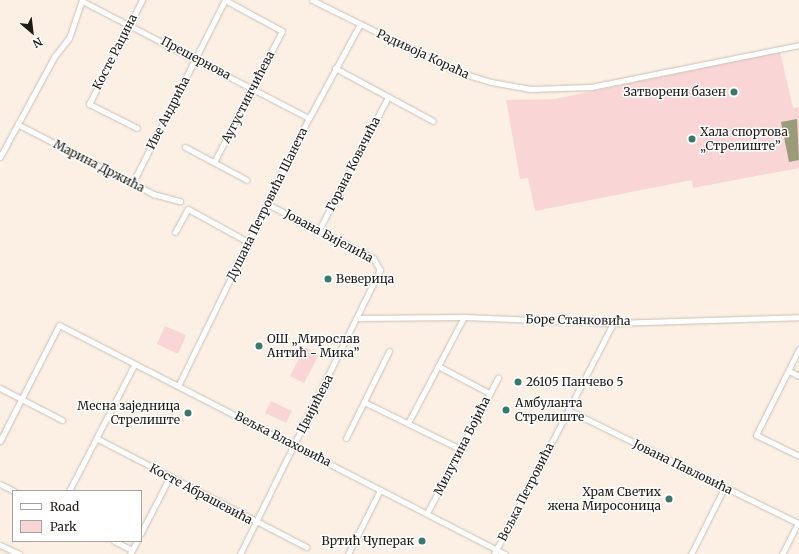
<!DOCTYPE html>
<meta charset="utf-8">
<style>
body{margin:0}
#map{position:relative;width:799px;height:554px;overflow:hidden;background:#fcf0e5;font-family:Merriweather,serif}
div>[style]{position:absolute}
.green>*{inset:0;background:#fad5d5}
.water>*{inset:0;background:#9a9b78}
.roads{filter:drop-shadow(0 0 1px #cbc0b5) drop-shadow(0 0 1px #cbc0b5)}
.minor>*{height:5px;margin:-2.5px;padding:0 2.5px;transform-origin:2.5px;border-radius:2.5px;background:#fff}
.dots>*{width:11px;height:11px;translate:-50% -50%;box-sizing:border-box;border:2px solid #fff;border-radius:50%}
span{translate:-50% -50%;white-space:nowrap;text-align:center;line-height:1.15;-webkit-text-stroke:3px #fff;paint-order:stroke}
.street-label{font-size:12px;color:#1e1a16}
.poi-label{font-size:12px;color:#1e1a16}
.right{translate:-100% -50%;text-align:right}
.left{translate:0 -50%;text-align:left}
.legend{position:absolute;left:12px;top:490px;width:130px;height:52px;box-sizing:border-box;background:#fff;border:1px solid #a5a3a2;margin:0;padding:5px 7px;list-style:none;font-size:12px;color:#1e1a16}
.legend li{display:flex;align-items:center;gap:8px;height:20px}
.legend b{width:20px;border:1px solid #a5a3a2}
.north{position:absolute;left:12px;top:12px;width:40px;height:40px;-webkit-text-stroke:3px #fff;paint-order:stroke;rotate:152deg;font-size:11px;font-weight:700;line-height:16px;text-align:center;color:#1e1a16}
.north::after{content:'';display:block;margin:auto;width:14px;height:18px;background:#1e1a16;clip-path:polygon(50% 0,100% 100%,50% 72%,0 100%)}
</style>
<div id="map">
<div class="green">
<i style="clip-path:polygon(780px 52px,793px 108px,799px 107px,799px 168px,693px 188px,692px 180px,535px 211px,528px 178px,520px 179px,506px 100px,555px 99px)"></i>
<i style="clip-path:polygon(165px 326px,186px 335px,178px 354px,157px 344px)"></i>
<i style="clip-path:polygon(305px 347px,319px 355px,304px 383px,290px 376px)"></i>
<i style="clip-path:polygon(271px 401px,292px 411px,286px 423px,265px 413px)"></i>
</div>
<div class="water">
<i style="clip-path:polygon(797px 119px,799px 160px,789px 162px,781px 122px)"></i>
</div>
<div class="roads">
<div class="minor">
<i style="left:312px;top:0;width:163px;rotate:26.3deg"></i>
<i style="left:458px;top:72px;width:34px;rotate:17deg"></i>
<i style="left:491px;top:82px;width:40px;rotate:10deg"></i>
<i style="left:530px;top:89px;width:61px;rotate:-1.9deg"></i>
<i style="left:591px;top:87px;width:212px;rotate:-11.4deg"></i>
<i style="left:82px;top:1px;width:255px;rotate:27.3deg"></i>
<i style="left:335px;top:68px;width:111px;rotate:28.4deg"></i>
<i style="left:19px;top:125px;width:151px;rotate:27.2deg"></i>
<i style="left:153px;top:194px;width:28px;rotate:15deg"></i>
<i style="left:137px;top:128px;width:54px;rotate:-153.4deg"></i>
<i style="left:89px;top:104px;width:117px;rotate:-63deg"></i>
<i style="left:185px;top:147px;width:70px;rotate:28deg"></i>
<i style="left:0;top:157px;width:114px;rotate:-61.6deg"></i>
<i style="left:54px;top:57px;width:24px;rotate:-52deg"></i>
<i style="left:69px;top:38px;width:40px;rotate:-71.1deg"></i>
<i style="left:133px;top:182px;width:204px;rotate:-63.2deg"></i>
<i style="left:225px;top:0;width:65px;rotate:28.5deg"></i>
<i style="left:282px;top:31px;width:148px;rotate:117.4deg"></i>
<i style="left:319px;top:230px;width:150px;rotate:-62.6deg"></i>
<i style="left:175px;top:232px;width:26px;rotate:-61deg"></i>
<i style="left:188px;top:209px;width:68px;rotate:28.8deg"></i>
<i style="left:358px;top:318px;width:106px;rotate:-0.5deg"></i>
<i style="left:464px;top:317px;width:149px;rotate:2.3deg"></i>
<i style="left:613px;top:323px;width:186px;rotate:-1.8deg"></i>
<i style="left:799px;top:349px;width:96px;rotate:116.6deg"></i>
<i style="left:756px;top:435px;width:48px;rotate:26deg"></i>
<i style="left:438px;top:366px;width:58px;rotate:27.9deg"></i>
<i style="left:789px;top:371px;width:11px;rotate:27deg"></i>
<i style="left:178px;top:386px;width:298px;rotate:-64deg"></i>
<i style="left:309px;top:118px;width:107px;rotate:-61.5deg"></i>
<i style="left:0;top:388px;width:70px;rotate:27.3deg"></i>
<i style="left:364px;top:402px;width:107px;rotate:26.1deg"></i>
<i style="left:568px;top:410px;width:256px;rotate:26.2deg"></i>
<i style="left:408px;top:423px;width:120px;rotate:-62.2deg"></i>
<i style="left:96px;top:438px;width:237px;rotate:27.4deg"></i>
<i style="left:346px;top:438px;width:97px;rotate:-63.7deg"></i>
<i style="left:0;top:441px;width:130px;rotate:-63deg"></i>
<i style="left:59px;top:325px;width:501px;rotate:27.18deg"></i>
<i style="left:0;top:484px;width:16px;rotate:27deg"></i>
<i style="left:69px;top:491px;width:142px;rotate:-62.7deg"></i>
<i style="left:427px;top:513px;width:153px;rotate:-62.3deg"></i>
<i style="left:141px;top:533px;width:62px;rotate:-63deg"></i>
<i style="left:114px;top:541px;width:20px;rotate:27deg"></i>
<i style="left:0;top:545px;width:21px;rotate:25deg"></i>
<i style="left:130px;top:554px;width:15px;rotate:-62deg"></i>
<i style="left:240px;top:554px;width:317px;rotate:-63.8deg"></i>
<i style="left:380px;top:270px;width:14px;rotate:-120deg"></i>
<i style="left:373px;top:258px;width:119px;rotate:-153deg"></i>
<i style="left:348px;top:554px;width:72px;rotate:-63.4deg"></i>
<i style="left:494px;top:554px;width:260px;rotate:-62.7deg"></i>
<i style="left:691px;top:554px;width:74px;rotate:-63.4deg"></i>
<i style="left:782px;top:554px;width:37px;rotate:-63deg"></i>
</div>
</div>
<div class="dots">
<i style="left:734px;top:92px;background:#37796a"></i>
<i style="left:692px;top:139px;background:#37796a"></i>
<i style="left:328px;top:279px;background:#37796a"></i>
<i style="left:259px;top:346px;background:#37796a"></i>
<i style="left:518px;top:382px;background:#37796a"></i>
<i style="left:506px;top:410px;background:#37796a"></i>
<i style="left:188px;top:413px;background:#37796a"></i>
<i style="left:669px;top:499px;background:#37796a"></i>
<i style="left:422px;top:541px;background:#37796a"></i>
</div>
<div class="street-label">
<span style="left:115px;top:52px;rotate:-63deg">Косте Рацина</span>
<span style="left:423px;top:54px;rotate:25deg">Радивоја Кораћа</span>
<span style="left:196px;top:58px;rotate:28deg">Прешернова</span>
<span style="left:248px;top:97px;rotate:-63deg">Аугустинчићева</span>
<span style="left:168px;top:113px;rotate:-63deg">Иве Андрића</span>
<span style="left:353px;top:164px;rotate:-63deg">Горана Ковачића</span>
<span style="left:99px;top:166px;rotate:27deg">Марина Држића</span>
<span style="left:267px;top:204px;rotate:-64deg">Душана Петровића Шанета</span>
<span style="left:329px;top:236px;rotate:28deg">Јована Бијелића</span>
<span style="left:578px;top:320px;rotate:1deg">Боре Станковића</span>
<span style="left:315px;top:404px;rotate:-63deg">Цвијићева</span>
<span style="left:283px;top:439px;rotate:27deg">Вељка Влаховића</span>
<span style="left:462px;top:446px;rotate:-63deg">Милутина Бојића</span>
<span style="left:683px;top:467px;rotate:26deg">Јована Павловића</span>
<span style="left:526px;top:492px;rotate:-63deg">Вељка Петровића</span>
<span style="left:201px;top:494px;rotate:28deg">Косте Абрашевића</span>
</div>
<div class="poi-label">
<span class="right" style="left:726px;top:92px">Затворени базен</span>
<span class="left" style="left:700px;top:139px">Хала спортова<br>„Стрелиште”</span>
<span class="left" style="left:336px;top:279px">Веверица</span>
<span class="left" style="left:267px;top:346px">ОШ „Мирослав<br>Антић - Мика”</span>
<span class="left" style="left:526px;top:382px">26105 Панчево 5</span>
<span class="left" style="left:515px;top:410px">Амбуланта<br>Стрелиште</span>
<span class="right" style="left:180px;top:413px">Месна заједница<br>Стрелиште</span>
<span class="right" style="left:661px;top:499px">Храм Светих<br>жена Миросоница</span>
<span class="right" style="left:414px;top:541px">Вртић Чуперак</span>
</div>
<ul class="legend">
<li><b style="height:5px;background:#fff"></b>Road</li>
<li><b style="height:11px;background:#fad5d5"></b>Park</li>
</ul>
<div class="north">N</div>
</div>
